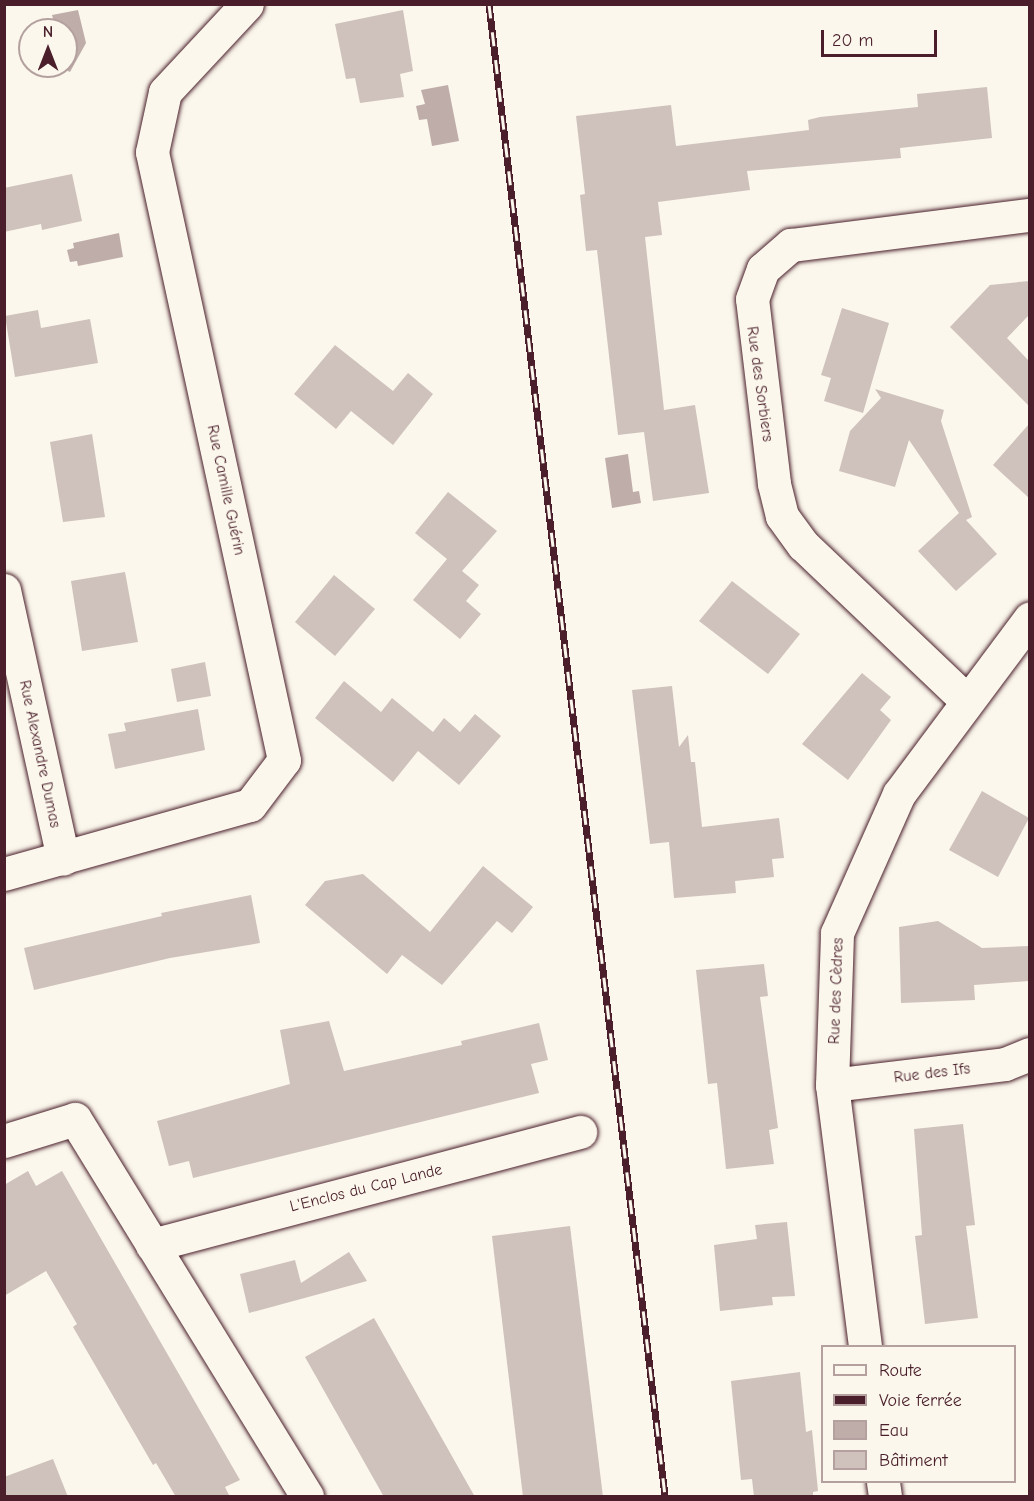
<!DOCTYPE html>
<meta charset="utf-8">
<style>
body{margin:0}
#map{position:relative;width:1034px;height:1501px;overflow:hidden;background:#fbf7ec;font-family:"Comic Neue",sans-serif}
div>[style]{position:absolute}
.water>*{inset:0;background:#bfadaa}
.building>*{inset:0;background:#cfc2bc}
.roads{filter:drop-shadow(0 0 2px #4a1f2b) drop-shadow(0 0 2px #4a1f2b)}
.street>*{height:33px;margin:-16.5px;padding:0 16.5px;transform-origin:16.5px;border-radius:16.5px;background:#fbf7ec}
.rail>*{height:7px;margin-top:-3.5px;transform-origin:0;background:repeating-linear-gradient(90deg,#fbf7ec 0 14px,#4a1f2b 0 28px);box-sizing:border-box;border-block:2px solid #4a1f2b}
span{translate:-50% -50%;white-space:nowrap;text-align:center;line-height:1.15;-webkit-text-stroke:4.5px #fbf7ec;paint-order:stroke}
.street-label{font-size:16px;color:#4a1f2b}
.frame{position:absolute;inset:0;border:6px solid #4a1f2b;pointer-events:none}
.legend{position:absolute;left:821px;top:1345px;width:195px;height:138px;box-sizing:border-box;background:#fbf7ec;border:2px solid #b4a19f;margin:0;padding:8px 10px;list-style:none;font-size:18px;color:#4a1f2b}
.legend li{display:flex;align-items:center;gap:12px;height:30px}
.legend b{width:30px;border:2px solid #b4a19f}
.north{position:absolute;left:18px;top:18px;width:60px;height:60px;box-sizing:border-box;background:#fbf7ec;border:2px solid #b4a19f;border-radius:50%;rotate:0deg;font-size:16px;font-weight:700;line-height:24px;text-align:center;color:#4a1f2b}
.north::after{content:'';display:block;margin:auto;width:21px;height:27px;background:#4a1f2b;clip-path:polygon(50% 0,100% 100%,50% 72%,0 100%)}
.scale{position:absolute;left:821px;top:30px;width:116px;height:27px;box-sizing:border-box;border:3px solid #4a1f2b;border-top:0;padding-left:8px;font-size:18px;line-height:21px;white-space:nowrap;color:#4a1f2b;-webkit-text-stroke:4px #fbf7ec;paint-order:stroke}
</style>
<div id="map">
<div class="water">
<i style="clip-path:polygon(78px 10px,86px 43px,70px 72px,58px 66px,66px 66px,66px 30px,56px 30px,52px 15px)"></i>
<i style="clip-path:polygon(448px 85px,459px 141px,432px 146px,427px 119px,419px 120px,416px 106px,425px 104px,421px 90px)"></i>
<i style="clip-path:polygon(119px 233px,123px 257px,78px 266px,77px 261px,70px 262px,67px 250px,74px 248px,73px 243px)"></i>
<i style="clip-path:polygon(628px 454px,633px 492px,639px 491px,641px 503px,612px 508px,605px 458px)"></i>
</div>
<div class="building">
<i style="clip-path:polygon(403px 10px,413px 71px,400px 74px,404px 97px,360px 103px,355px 78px,346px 79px,335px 24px)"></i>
<i style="clip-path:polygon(987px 87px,992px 138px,900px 148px,901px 158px,747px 171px,750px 190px,658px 202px,662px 235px,645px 237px,664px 410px,695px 405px,709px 493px,653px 501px,644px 432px,618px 435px,597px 250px,586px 251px,580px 195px,585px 194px,576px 116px,671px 105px,676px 146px,809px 130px,808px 120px,820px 117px,918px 107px,917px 94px)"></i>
<i style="clip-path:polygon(72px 174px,82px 221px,42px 230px,41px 224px,4px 232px,4px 188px)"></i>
<i style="clip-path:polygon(1029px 281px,1029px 315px,1007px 338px,1029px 361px,1029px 406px,950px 327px,990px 285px)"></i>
<i style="clip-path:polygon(842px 308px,889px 323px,863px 413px,824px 401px,831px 378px,821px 375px)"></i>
<i style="clip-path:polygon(38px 310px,41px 328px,90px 319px,98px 363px,15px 377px,5px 316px)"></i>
<i style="clip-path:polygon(335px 345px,393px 391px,408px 373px,433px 394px,393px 445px,351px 411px,336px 429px,294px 394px)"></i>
<i style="clip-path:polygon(875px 389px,944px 410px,941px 421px,972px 517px,966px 520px,997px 554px,956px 591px,918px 551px,959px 513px,909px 440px,895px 487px,839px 471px,850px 431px,881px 398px)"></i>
<i style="clip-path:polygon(1029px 424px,1029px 498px,993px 465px)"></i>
<i style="clip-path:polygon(92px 434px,105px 517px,63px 522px,50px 442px)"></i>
<i style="clip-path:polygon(448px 492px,497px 531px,462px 571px,479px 585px,466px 601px,481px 614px,460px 639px,413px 600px,447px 559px,415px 533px)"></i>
<i style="clip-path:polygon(125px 572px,138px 642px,82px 651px,71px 581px)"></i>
<i style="clip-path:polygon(334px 575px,375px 609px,335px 656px,295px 622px)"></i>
<i style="clip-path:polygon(732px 581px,800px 634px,768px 674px,699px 621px)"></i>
<i style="clip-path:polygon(205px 662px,211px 696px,177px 702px,171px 669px)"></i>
<i style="clip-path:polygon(862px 673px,891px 697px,880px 710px,891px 720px,848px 780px,802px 744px)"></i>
<i style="clip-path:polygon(344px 681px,381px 712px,392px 698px,433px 732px,444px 718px,460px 732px,475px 714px,501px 736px,459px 785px,418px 751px,393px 782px,315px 718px)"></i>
<i style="clip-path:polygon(672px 686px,679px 747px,688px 735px,691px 762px,695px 762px,702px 827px,779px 818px,784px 858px,772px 859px,774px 877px,735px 881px,736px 893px,674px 898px,669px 842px,650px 844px,632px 690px)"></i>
<i style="clip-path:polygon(198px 709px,205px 750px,115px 769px,108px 734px,126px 731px,124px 723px)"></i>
<i style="clip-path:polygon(982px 791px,1029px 818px,998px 877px,949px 850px)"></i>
<i style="clip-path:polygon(483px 866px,533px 907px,512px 933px,497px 921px,442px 985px,402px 955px,387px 974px,305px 905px,325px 881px,363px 874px,430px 932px)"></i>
<i style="clip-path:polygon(251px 895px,260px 943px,170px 958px,34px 990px,24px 948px,162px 916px,161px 913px)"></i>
<i style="clip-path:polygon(938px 921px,982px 948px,1029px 946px,1029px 981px,974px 985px,975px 1000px,901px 1003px,899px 927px)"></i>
<i style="clip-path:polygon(764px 964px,768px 996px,760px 997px,778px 1128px,769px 1130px,774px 1164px,726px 1169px,717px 1083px,708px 1084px,696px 970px)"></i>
<i style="clip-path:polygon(329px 1021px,344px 1071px,462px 1045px,461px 1041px,539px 1023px,548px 1060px,531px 1064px,539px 1093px,193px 1178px,189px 1161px,169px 1166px,157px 1121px,290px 1084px,280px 1030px)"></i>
<i style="clip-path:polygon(963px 1124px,975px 1225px,966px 1226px,978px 1318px,925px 1324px,915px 1236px,922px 1235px,914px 1129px)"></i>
<i style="clip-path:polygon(28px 1171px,36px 1186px,62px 1171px,240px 1480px,225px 1487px,230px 1497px,176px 1497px,156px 1463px,153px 1465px,73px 1327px,77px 1324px,46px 1271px,4px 1296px,4px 1185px)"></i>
<i style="clip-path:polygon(787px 1222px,795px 1296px,772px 1297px,773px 1305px,720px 1311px,714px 1245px,757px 1239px,755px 1225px)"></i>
<i style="clip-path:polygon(570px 1226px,603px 1497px,523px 1497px,492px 1236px)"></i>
<i style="clip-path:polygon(349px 1252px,367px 1281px,249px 1313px,240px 1274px,295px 1260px,301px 1283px)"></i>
<i style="clip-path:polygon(374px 1318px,475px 1497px,384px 1497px,305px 1357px)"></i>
<i style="clip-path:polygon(800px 1372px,806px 1432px,812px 1430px,818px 1491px,813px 1492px,813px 1497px,754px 1497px,752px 1479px,741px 1480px,731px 1381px)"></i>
<i style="clip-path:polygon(53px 1459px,68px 1497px,4px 1497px,4px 1477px)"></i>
</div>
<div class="roads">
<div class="street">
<i style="left:4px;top:590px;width:275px;rotate:77.6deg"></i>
<i style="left:967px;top:701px;width:226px;rotate:-136.4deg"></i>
<i style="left:803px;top:545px;width:36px;rotate:-126deg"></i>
<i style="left:782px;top:516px;width:34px;rotate:-104deg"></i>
<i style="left:774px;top:483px;width:185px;rotate:-96.8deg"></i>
<i style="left:752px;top:299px;width:32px;rotate:-70deg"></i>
<i style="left:763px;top:269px;width:37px;rotate:-41deg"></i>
<i style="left:791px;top:245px;width:241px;rotate:-7.2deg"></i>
<i style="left:4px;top:874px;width:255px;rotate:-15.7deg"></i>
<i style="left:250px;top:805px;width:56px;rotate:-52.9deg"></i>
<i style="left:284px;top:760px;width:622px;rotate:-102.25deg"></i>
<i style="left:152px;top:152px;width:61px;rotate:-77.8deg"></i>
<i style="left:165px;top:92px;width:120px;rotate:-47deg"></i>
<i style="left:832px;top:1085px;width:174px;rotate:-6.9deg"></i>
<i style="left:1005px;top:1064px;width:27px;rotate:-22deg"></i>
<i style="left:4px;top:1141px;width:74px;rotate:-17.2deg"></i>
<i style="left:75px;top:1119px;width:443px;rotate:58.4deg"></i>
<i style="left:152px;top:1245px;width:443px;rotate:-14.8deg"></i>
<i style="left:865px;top:1346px;width:263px;rotate:-97.2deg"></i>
<i style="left:832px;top:1085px;width:152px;rotate:-88.1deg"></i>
<i style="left:837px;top:933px;width:152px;rotate:-66deg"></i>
<i style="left:899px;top:794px;width:219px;rotate:-53.3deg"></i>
<i style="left:883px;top:1482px;width:14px;rotate:82deg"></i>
</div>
</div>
<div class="rail">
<i style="left:489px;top:4px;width:1502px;rotate:83.27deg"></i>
</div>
<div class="street-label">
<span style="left:760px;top:384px;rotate:82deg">Rue des Sorbiers</span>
<span style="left:226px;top:490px;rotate:78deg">Rue Camille Guérin</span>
<span style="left:40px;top:754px;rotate:78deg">Rue Alexandre Dumas</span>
<span style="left:836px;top:991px;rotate:-88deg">Rue des Cèdres</span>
<span style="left:932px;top:1073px;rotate:-7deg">Rue des Ifs</span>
<span style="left:366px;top:1188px;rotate:-14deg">L'Enclos du Cap Lande</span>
</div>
<div class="frame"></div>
<ul class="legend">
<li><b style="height:8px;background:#fbf7ec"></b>Route</li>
<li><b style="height:8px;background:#4a1f2b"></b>Voie ferrée</li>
<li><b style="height:16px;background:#bfadaa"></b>Eau</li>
<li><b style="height:16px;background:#cfc2bc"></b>Bâtiment</li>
</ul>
<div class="north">N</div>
<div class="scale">20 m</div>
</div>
